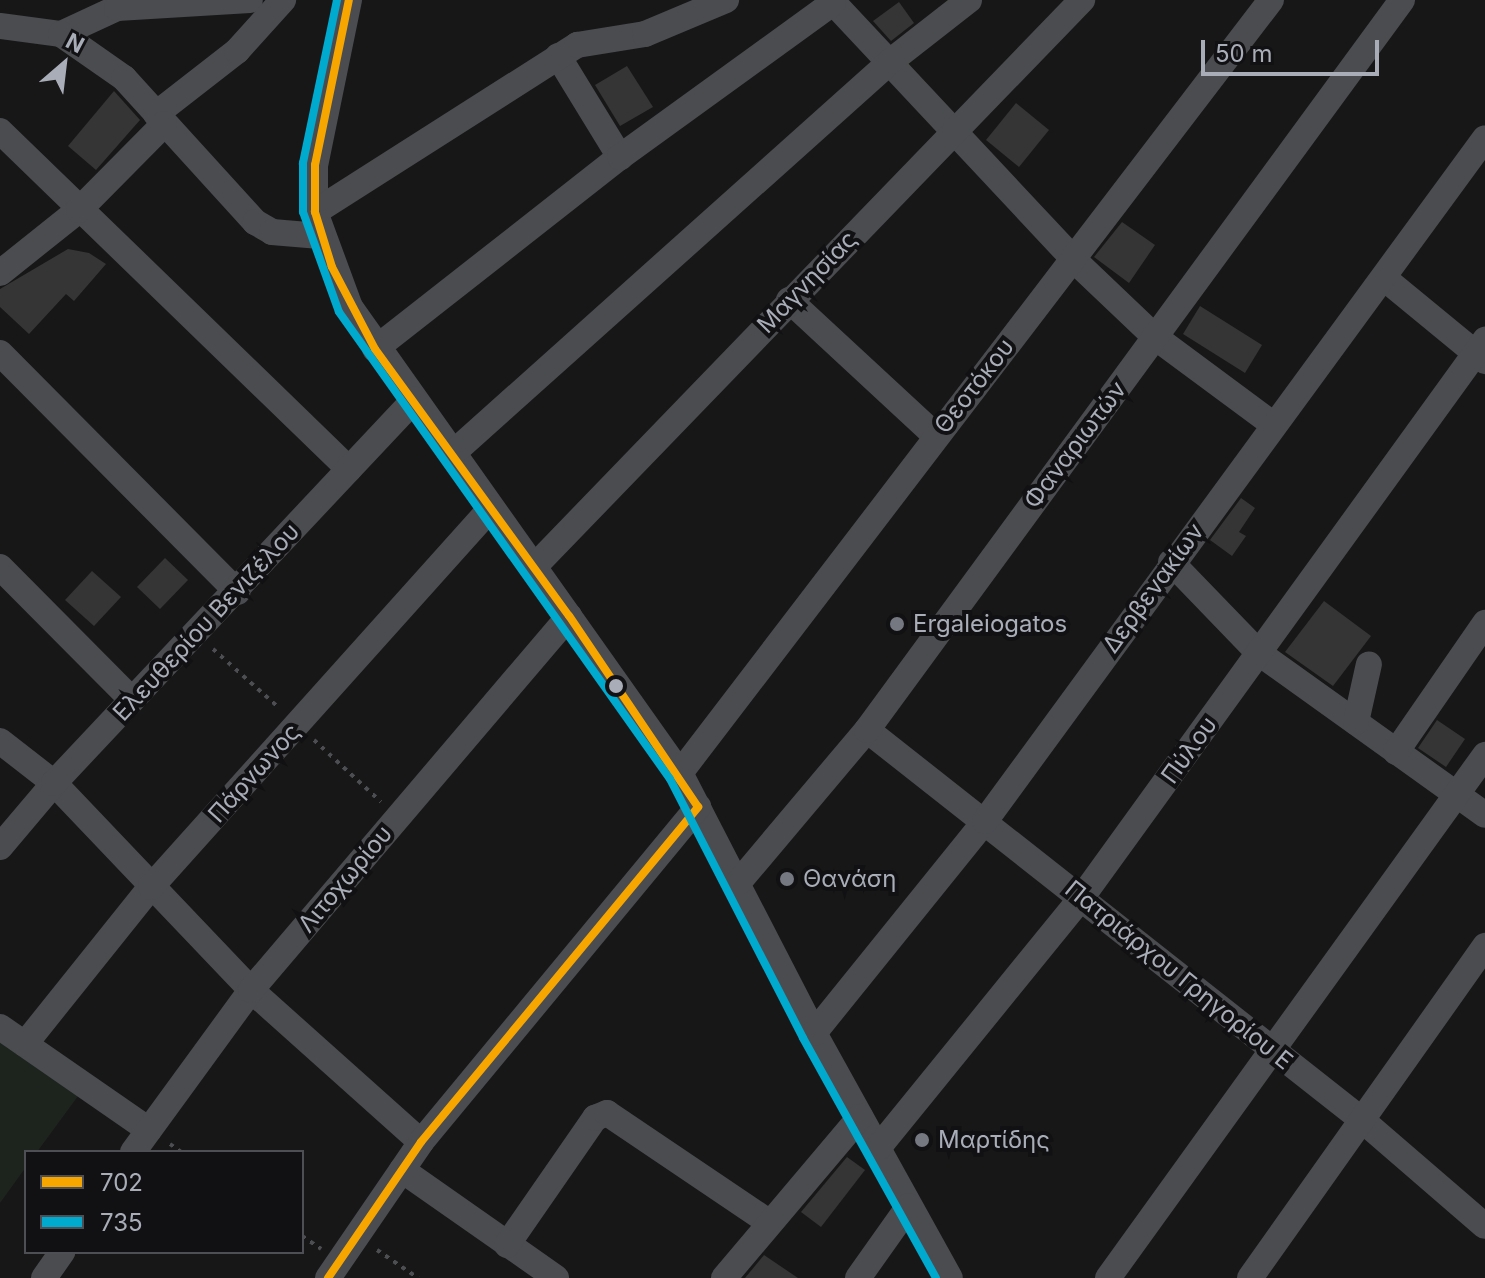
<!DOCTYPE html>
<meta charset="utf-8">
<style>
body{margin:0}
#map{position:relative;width:1485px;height:1278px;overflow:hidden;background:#171717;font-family:Inter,sans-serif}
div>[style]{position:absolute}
.green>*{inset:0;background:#1d241e}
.building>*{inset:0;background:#353536}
.path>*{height:4px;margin-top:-2px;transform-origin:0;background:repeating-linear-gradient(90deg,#4d4e52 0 4px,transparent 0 10px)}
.minor>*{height:26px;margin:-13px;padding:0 13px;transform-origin:13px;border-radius:13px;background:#4b4c50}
.bus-1>*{height:8px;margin:-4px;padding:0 4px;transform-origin:4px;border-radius:4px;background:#f7a600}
.bus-2>*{height:8px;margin:-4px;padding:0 4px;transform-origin:4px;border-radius:4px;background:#00a9ce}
.dots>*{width:22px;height:22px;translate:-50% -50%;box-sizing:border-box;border:4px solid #111113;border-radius:50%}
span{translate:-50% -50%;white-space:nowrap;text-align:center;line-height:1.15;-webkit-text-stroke:8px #111113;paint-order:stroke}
.street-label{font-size:24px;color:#a8adb8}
.poi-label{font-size:24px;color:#a8adb8}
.left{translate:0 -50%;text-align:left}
.legend{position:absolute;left:24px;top:1150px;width:280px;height:104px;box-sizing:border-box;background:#111113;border:2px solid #4d4f55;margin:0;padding:10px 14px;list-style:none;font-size:24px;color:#a8adb8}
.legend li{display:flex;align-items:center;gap:16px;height:40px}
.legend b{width:40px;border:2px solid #4d4f55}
.north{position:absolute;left:24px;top:24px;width:80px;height:80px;-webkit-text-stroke:6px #111113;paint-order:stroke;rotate:28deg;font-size:22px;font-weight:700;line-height:32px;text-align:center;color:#a8adb8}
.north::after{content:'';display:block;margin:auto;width:28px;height:36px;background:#a8adb8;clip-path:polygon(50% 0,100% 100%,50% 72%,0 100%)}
.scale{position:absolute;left:1201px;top:40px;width:178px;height:36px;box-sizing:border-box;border:4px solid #a8adb8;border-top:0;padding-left:10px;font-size:24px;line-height:28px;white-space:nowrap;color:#a8adb8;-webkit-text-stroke:6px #111113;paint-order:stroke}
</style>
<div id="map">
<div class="green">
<i style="clip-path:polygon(0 1037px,81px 1092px,37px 1152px,26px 1152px,26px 1167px,0 1203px)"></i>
</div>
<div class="building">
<i style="clip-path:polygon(899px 2px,914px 23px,891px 41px,873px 21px)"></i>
<i style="clip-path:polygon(627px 66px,653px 107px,620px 126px,595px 85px)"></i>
<i style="clip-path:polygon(114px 91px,140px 120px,96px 170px,68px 146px)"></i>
<i style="clip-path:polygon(1016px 103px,1049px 130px,1019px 167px,986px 140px)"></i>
<i style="clip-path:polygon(1122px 222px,1155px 245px,1129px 283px,1094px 257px)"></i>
<i style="clip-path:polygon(68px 249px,89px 253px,106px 264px,74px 301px,66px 294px,29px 334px,0 307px,0 289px)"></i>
<i style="clip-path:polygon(1200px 306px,1262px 345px,1245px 373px,1183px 334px)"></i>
<i style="clip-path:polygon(1241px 498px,1255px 508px,1239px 532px,1246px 536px,1232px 556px,1210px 540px)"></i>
<i style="clip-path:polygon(165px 558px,188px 580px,160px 609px,137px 587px)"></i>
<i style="clip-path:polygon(92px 571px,121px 597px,94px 626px,65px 600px)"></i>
<i style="clip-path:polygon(1324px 601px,1371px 636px,1333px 686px,1285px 652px)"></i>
<i style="clip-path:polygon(1437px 720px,1465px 739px,1446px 767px,1418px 748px)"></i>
<i style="clip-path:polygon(847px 1157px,865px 1170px,821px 1227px,801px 1212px)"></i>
<i style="clip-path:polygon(764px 1255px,798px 1278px,745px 1278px)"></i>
</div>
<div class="path">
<i style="left:213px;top:649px;width:87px;rotate:41.7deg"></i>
<i style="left:314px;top:740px;width:91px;rotate:42.8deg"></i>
<i style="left:170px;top:1144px;width:14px;rotate:36deg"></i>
<i style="left:302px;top:1236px;width:23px;rotate:34deg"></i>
<i style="left:377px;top:1250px;width:50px;rotate:34.3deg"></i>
</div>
<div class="minor">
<i style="left:349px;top:0;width:168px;rotate:101.6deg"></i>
<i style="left:315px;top:165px;width:47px;rotate:90deg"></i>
<i style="left:315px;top:212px;width:101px;rotate:69.8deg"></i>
<i style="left:350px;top:307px;width:571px;rotate:54.7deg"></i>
<i style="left:680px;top:773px;width:292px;rotate:62.7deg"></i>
<i style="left:814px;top:1033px;width:280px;rotate:61deg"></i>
<i style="left:831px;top:0;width:354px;rotate:46.9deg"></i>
<i style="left:1073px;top:259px;width:113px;rotate:43.6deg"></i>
<i style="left:1155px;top:337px;width:148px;rotate:36.5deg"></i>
<i style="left:0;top:26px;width:62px;rotate:7.5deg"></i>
<i style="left:61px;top:34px;width:62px;rotate:-24.9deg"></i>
<i style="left:117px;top:8px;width:133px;rotate:-3.4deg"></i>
<i style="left:61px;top:34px;width:77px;rotate:34.9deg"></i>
<i style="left:124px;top:78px;width:195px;rotate:47.7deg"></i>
<i style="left:255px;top:222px;width:20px;rotate:30deg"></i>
<i style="left:272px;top:232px;width:48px;rotate:4.8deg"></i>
<i style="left:558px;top:56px;width:119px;rotate:58.5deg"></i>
<i style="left:156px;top:114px;width:103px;rotate:-37.9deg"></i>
<i style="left:237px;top:51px;width:69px;rotate:-48deg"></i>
<i style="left:0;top:131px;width:486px;rotate:44.1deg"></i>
<i style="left:315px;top:212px;width:311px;rotate:-32.5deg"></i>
<i style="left:577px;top:45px;width:69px;rotate:-9.2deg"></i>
<i style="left:645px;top:34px;width:88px;rotate:-22.8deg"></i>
<i style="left:0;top:273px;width:101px;rotate:-38.6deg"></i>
<i style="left:79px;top:210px;width:121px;rotate:-45.3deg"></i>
<i style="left:1384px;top:278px;width:131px;rotate:39.4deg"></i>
<i style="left:789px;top:300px;width:200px;rotate:42.8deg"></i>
<i style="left:375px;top:349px;width:311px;rotate:-38.1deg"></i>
<i style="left:620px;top:157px;width:263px;rotate:-35.9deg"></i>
<i style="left:0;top:353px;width:337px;rotate:45.2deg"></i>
<i style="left:452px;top:454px;width:589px;rotate:-41.84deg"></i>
<i style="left:891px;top:61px;width:99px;rotate:-38deg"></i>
<i style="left:1171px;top:562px;width:127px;rotate:46deg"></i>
<i style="left:1259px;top:653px;width:278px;rotate:35.6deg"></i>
<i style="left:0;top:567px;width:187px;rotate:45.2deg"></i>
<i style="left:534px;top:567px;width:789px;rotate:-45.98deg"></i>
<i style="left:1356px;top:722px;width:59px;rotate:-77.4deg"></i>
<i style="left:867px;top:730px;width:630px;rotate:38.23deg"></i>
<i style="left:1362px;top:1120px;width:162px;rotate:40.8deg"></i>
<i style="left:0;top:741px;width:68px;rotate:37.9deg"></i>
<i style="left:54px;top:783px;width:286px;rotate:46.4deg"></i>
<i style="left:251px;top:990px;width:228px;rotate:41.8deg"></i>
<i style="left:1396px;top:752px;width:157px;rotate:-55.4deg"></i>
<i style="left:680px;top:773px;width:973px;rotate:-52.6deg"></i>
<i style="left:0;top:847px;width:84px;rotate:-49.8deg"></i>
<i style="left:54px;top:783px;width:526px;rotate:-46.77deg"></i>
<i style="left:738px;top:883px;width:200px;rotate:-49.9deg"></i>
<i style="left:867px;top:730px;width:905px;rotate:-53.76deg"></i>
<i style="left:0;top:1027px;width:181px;rotate:34.7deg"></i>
<i style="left:814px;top:1033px;width:272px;rotate:-51.1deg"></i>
<i style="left:985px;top:821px;width:846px;rotate:-53.79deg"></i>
<i style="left:25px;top:1044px;width:201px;rotate:-51.3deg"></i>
<i style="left:151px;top:887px;width:509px;rotate:-48.1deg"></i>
<i style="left:878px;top:1148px;width:323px;rotate:-50.9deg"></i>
<i style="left:1082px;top:897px;width:688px;rotate:-54.11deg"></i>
<i style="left:133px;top:1152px;width:200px;rotate:-53.9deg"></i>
<i style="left:251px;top:990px;width:491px;rotate:-49.6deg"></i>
<i style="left:402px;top:1170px;width:188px;rotate:35deg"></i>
<i style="left:507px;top:1245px;width:155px;rotate:-55.3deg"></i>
<i style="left:595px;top:1118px;width:13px;rotate:-23deg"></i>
<i style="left:607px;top:1113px;width:193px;rotate:34deg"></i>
<i style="left:44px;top:1278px;width:32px;rotate:-55deg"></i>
<i style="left:328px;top:1278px;width:165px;rotate:-55.6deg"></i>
<i style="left:421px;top:1142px;width:435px;rotate:-50.4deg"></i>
<i style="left:724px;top:1278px;width:211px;rotate:-49.8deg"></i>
<i style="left:858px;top:1278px;width:88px;rotate:-54.7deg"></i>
<i style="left:1108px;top:1278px;width:645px;rotate:-54.21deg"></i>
<i style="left:1250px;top:1278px;width:407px;rotate:-54.7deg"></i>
</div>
<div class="bus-1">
<i style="left:328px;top:1278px;width:165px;rotate:-55.6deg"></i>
<i style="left:421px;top:1142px;width:435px;rotate:-50.4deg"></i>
<i style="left:698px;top:807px;width:230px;rotate:-124deg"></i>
<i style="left:569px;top:616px;width:330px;rotate:-126deg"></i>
<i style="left:375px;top:349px;width:93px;rotate:-117.7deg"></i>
<i style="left:332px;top:267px;width:58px;rotate:-107.2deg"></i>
<i style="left:315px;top:212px;width:47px;rotate:-90deg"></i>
<i style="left:315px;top:165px;width:168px;rotate:-78.4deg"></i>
</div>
<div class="bus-2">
<i style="left:337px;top:0;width:167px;rotate:101.8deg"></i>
<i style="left:303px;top:163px;width:49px;rotate:90deg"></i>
<i style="left:303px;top:212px;width:106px;rotate:70.2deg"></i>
<i style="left:339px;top:312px;width:572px;rotate:54.67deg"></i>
<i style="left:670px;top:779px;width:291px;rotate:62.8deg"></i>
<i style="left:803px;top:1038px;width:274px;rotate:61deg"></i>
</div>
<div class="dots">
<i style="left:897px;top:624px;background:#757880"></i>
<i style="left:616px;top:686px;background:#a8adb8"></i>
<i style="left:787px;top:879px;background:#757880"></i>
<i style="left:922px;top:1140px;background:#757880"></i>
</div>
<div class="street-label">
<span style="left:807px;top:282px;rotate:-46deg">Μαγνησίας</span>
<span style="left:974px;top:386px;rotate:-52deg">Θεοτόκου</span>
<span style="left:1075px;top:445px;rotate:-53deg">Φαναριωτών</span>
<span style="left:1153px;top:588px;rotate:-54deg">Δερβενακίων</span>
<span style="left:206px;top:622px;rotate:-47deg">Ελευθερίου Βενιζέλου</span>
<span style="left:1189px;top:750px;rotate:-54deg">Πύλου</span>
<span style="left:254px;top:773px;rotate:-48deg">Πάρνωνος</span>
<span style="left:345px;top:879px;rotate:-50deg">Λιτοχωρίου</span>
<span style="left:1179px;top:975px;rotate:39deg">Πατριάρχου Γρηγορίου Ε</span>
</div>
<div class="poi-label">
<span class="left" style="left:913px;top:624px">Ergaleiogatos</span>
<span class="left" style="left:803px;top:879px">Θανάση</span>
<span class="left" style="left:938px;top:1140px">Μαρτίδης</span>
</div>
<ul class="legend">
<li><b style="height:10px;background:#f7a600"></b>702</li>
<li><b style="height:10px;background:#00a9ce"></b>735</li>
</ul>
<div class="north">N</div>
<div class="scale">50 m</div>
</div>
